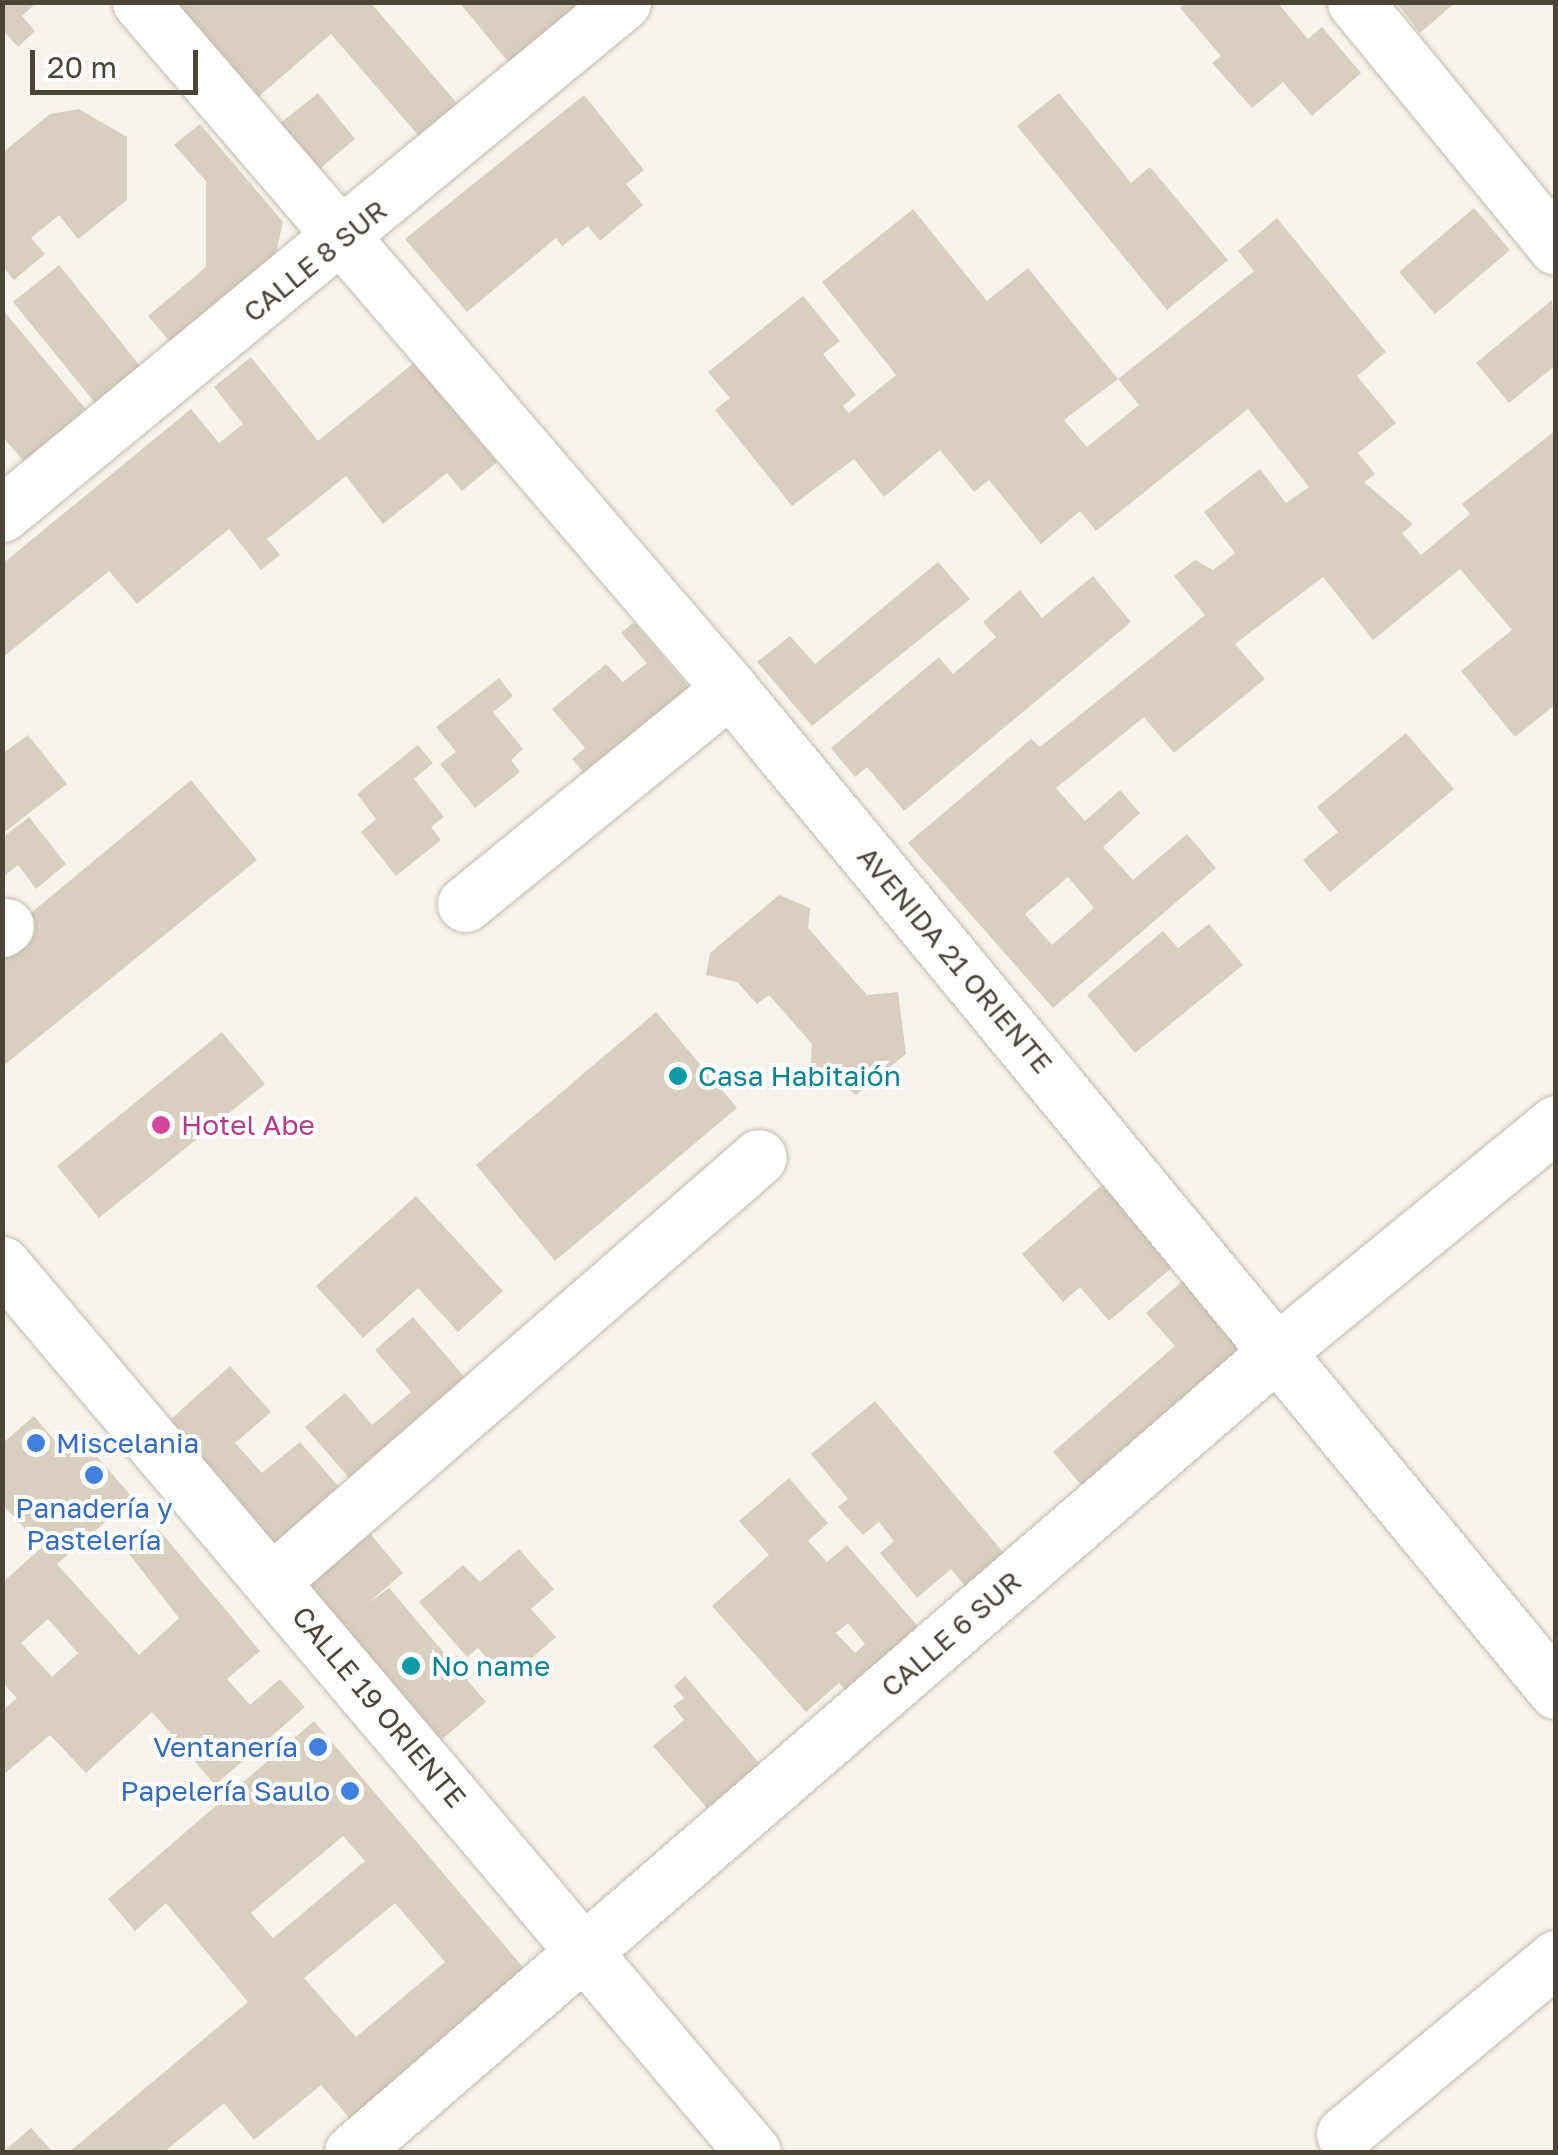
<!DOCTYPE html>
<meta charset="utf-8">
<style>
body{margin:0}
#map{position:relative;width:1558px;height:2155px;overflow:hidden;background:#f6f3ec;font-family:"Golos Text",sans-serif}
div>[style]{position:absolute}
.building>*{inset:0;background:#d8cfc1}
.roads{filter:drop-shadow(0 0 2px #c2bbae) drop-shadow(0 0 2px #c2bbae)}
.minor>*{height:55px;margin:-27.5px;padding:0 27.5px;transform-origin:27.5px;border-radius:27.5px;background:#fff}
.dots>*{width:28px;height:28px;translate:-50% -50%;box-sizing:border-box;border:5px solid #fff;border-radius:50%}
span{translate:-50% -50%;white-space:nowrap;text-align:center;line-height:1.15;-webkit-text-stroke:8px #fff;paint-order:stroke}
.street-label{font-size:28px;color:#4b4439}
.culture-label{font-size:28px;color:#0d838f}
.left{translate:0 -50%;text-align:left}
.hotel-label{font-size:28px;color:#b23c85}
.shop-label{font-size:28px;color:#366cbe}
.right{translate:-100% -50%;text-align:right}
.frame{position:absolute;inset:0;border:5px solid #4b4439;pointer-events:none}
.scale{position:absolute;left:30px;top:50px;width:168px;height:45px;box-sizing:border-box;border:5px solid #4b4439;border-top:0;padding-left:12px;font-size:30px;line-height:35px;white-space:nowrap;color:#4b4439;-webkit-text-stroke:8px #fff;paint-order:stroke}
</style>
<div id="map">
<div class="building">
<i style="clip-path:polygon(2px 2px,37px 2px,22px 16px,35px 31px,18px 47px,2px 29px)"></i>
<i style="clip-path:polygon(176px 2px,370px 2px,462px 109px,423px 141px,331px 34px,257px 98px)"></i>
<i style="clip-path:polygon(459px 2px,585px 2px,510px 64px)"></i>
<i style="clip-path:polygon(1187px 2px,1277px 2px,1308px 39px,1322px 27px,1361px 73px,1312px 116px,1283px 82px,1252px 108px,1212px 63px,1221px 56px,1180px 8px)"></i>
<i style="clip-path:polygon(1396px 2px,1456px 2px,1420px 33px)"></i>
<i style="clip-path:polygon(318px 93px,355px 139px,317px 171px,278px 125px)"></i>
<i style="clip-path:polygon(1059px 93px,1131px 183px,1150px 167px,1228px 260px,1167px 310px,1017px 126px)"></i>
<i style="clip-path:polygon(584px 95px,644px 170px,626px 184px,643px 205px,600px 241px,588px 226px,562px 246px,556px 238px,467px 312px,405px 239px)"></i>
<i style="clip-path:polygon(79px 109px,127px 137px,127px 200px,78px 239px,59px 215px,31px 238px,45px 254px,14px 280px,2px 266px,2px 153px,50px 114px)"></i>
<i style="clip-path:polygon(200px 124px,283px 222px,272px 271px,178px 351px,148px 316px,206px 267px,206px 181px,174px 145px)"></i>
<i style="clip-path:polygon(1474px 208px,1510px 250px,1435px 314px,1399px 272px)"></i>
<i style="clip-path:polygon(evenodd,913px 209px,987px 301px,1028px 268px,1118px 379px,1064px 420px,1087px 447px,1139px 405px,1118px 379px,1254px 271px,1238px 251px,1277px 218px,1386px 352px,1357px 376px,1396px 423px,1358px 453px,1375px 474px,1364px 482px,1413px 524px,1402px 533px,1421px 555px,1470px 514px,1462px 504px,1556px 430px,1556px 704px,1515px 737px,1461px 671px,1512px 630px,1460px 569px,1373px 640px,1323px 577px,1235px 644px,1265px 679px,1174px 753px,1144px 717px,1056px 788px,1085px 821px,1120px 790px,1140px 813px,1103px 847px,1133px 880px,1187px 834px,1216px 868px,1053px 1008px,908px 843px,1031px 739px,1040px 747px,1205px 615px,1174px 576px,1195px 560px,1213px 570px,1235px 553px,1204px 512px,1260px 469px,1286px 503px,1309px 487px,1248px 409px,1096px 531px,1080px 511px,1041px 544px,989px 480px,974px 492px,940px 450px,884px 497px,854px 459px,792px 506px,715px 410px,730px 398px,708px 372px,803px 296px,840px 341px,823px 354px,856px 395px,843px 406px,849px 413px,896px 375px,822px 282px,913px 209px,1068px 877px,1094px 908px,1052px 945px,1025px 914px,1068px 877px)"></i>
<i style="clip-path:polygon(59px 265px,149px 377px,104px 414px,13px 302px)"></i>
<i style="clip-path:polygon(1552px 300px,1556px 365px,1509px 403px,1476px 363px)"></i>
<i style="clip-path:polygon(2px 309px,95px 420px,33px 472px,2px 436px)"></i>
<i style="clip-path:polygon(251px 357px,318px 441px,415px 362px,497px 462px,462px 491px,447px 473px,383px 524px,346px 476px,267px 539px,280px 555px,261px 570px,229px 529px,137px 604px,109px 571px,2px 658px,2px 564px,191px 409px,219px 443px,243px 424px,214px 387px)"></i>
<i style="clip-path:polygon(938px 562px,970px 599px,812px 726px,757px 662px,790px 636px,815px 664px)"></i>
<i style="clip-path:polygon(1093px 576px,1131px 622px,904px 811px,867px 767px,855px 777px,831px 748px,939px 657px,953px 674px,996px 637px,983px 622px,1020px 590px,1042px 618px)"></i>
<i style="clip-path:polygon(634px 622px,696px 696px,591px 781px,572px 759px,585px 748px,552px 709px,606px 664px,623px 682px,647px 663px,621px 633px)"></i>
<i style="clip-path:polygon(499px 678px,513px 696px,493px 712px,523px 749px,511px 760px,520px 772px,475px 808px,440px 764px,456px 752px,436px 727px)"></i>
<i style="clip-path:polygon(1406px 733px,1454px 789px,1330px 892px,1303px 860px,1338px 832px,1317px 807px)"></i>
<i style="clip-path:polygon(28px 735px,67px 784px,2px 834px,2px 754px)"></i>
<i style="clip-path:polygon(418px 745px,433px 763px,414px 779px,444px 817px,431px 827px,441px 840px,396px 876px,361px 832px,376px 819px,357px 794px)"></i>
<i style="clip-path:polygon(191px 780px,257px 860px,2px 1067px,2px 937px)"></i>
<i style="clip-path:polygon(29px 817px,66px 864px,36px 889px,18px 865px,2px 878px,2px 838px)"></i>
<i style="clip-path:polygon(779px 895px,810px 908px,808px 928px,867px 995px,898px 992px,906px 1054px,856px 1095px,837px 1080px,810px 1079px,812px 1044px,769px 995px,757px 1004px,737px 982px,706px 975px,710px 953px)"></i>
<i style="clip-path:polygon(1209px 924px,1243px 965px,1135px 1053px,1087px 995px,1163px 931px,1178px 948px)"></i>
<i style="clip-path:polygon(656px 1012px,737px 1108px,555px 1261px,476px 1165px)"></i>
<i style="clip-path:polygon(222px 1032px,265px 1084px,99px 1218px,57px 1166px)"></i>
<i style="clip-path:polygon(1103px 1184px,1175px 1265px,1109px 1321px,1080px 1287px,1063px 1302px,1022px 1254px)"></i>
<i style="clip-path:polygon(416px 1196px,503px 1291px,458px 1332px,418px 1288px,363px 1338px,316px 1286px)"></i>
<i style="clip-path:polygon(1187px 1277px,1247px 1346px,1083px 1487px,1053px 1452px,1175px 1346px,1146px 1313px)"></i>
<i style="clip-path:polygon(413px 1317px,479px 1394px,362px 1493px,305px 1427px,345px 1393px,372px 1425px,411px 1392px,375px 1350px)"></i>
<i style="clip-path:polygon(230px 1366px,271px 1412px,235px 1443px,262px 1473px,300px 1442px,351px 1501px,280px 1563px,161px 1428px)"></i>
<i style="clip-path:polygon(875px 1401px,1009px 1559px,970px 1592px,951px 1569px,917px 1598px,880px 1553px,894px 1541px,879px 1522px,863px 1535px,838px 1507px,848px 1499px,811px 1454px)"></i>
<i style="clip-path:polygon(evenodd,34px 1416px,64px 1451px,80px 1437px,133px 1498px,57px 1564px,139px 1655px,179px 1618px,129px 1554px,159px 1530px,260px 1651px,227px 1679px,250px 1705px,280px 1679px,305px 1707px,215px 1785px,152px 1712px,86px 1773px,50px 1735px,2px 1776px,2px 1711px,17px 1698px,2px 1682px,2px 1583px,42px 1547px,2px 1504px,2px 1444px,34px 1416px,48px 1619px,78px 1653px,52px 1677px,21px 1643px,48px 1619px)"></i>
<i style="clip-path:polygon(evenodd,789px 1478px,828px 1523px,808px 1541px,827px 1562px,847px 1545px,923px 1632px,850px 1695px,839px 1683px,806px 1712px,712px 1606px,769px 1555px,739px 1521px,789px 1478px,848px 1623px,865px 1644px,855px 1653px,836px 1633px,848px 1623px)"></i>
<i style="clip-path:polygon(357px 1518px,403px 1573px,367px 1604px,389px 1588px,486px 1702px,433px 1747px,289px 1577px)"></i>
<i style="clip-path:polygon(519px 1549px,554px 1589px,531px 1609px,556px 1637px,507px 1680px,478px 1648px,467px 1657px,419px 1602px,463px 1565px,480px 1582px)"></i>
<i style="clip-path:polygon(685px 1676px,766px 1771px,713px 1815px,653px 1746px,684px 1720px,673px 1706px,684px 1698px,674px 1686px)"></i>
<i style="clip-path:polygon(evenodd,314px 1721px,533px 1979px,358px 2128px,321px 2085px,254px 2140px,224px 2103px,164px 2152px,69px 2152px,248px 2002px,166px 1903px,135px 1931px,108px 1899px,314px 1721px,343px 1836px,365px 1861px,273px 1938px,251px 1913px,343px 1836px,314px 1721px,395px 1903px,445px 1962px,356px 2037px,304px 1978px,395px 1903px)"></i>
<i style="clip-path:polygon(31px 2128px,53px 2152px,3px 2152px)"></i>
</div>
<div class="roads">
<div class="minor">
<i style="left:140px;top:2px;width:906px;rotate:49.34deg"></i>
<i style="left:730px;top:689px;width:1299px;rotate:50.5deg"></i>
<i style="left:1355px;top:2px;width:317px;rotate:50.6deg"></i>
<i style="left:2px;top:514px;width:805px;rotate:-39.5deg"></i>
<i style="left:465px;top:904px;width:341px;rotate:-39.1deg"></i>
<i style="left:2px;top:929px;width:5px;rotate:-37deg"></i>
<i style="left:2px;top:1264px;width:1163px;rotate:49.78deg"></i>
<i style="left:273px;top:1580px;width:644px;rotate:-41.04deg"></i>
<i style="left:1344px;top:2134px;width:276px;rotate:-39.7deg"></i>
<i style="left:352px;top:2152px;width:1227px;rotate:-40.87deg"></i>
<i style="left:1280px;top:1349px;width:357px;rotate:-39.3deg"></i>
</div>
</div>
<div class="dots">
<i style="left:678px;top:1076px;background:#0f9aa8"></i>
<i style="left:161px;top:1125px;background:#d1479c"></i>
<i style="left:36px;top:1443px;background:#3f7fe0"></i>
<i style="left:94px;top:1475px;background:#3f7fe0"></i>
<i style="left:411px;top:1666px;background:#0f9aa8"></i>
<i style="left:318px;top:1747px;background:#3f7fe0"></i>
<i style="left:350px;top:1791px;background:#3f7fe0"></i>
</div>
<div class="street-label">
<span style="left:315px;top:261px;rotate:-39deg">CALLE 8 SUR</span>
<span style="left:955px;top:960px;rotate:50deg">AVENIDA 21 ORIENTE</span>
<span style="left:951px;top:1634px;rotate:-41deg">CALLE 6 SUR</span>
<span style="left:379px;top:1707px;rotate:50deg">CALLE 19 ORIENTE</span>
</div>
<div class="culture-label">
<span class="left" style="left:698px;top:1076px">Casa Habitaión</span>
<span class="left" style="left:431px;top:1666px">No name</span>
</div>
<div class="hotel-label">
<span class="left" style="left:181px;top:1125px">Hotel Abe</span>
</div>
<div class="shop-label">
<span class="left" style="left:56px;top:1443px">Miscelania</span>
<span style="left:94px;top:1524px">Panadería y<br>Pastelería</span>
<span class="right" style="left:298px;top:1747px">Ventanería</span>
<span class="right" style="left:330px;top:1791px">Papelería Saulo</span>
</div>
<div class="frame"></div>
<div class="scale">20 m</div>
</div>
